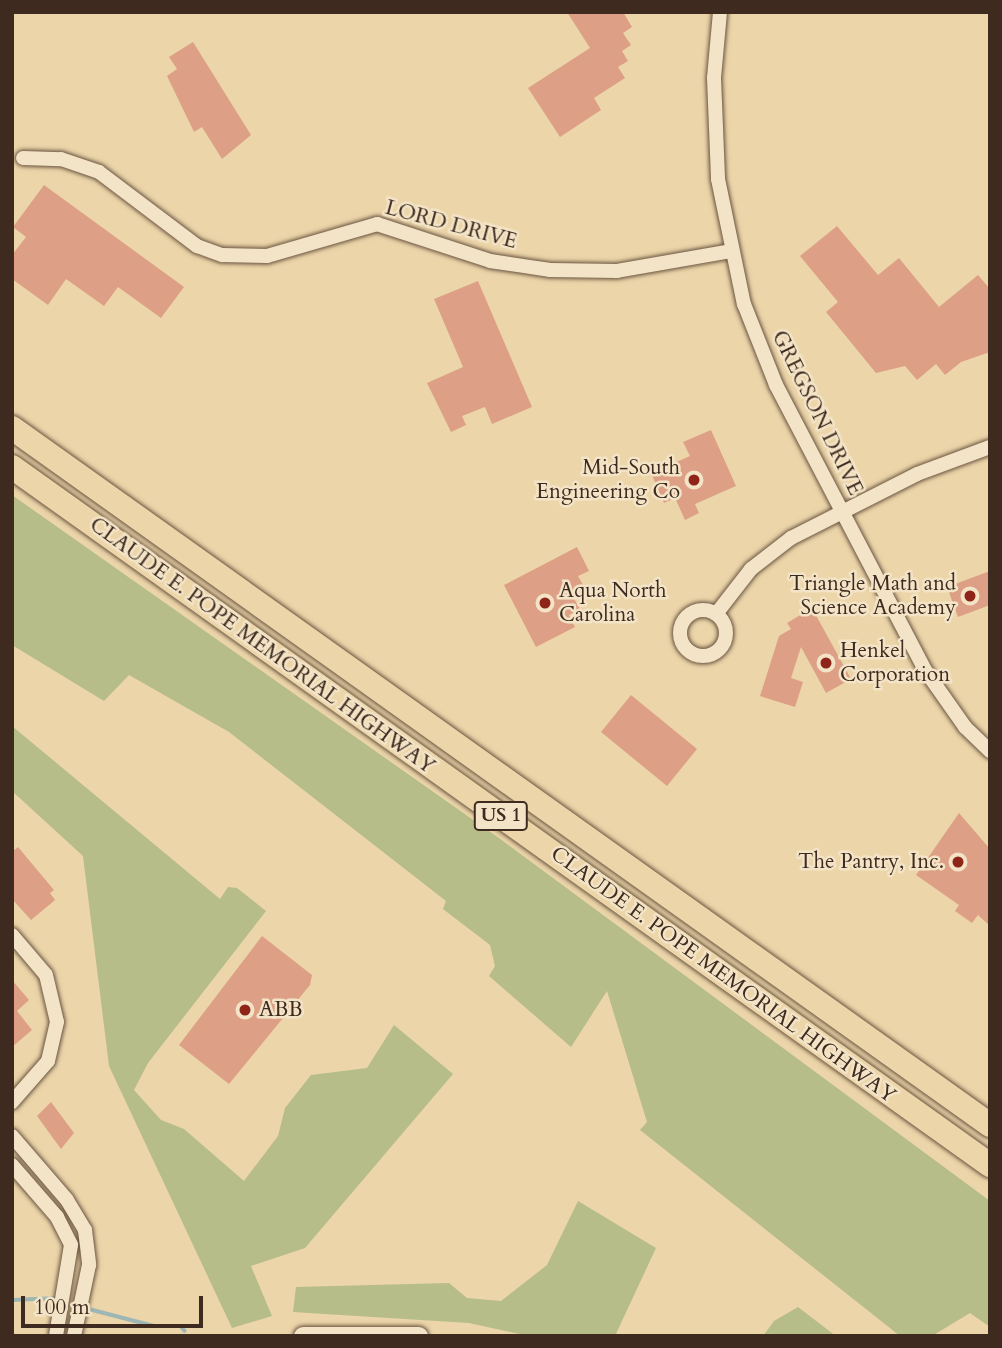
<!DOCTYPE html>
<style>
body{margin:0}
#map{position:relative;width:1002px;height:1348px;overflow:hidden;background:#ecd5a9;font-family:Cardo,serif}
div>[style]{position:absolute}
.green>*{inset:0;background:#b6bd89}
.stream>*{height:3.5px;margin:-1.75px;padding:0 1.75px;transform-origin:1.75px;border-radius:1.75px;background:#9eb6b4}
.building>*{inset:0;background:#dda086}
.roads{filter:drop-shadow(0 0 2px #6a5541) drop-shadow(0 0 2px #6a5541)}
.minor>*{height:14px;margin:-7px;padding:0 7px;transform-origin:7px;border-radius:7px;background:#f3e4c7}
.minor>.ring{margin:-7px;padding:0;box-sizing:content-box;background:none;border:14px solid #f3e4c7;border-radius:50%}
.tertiary>*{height:18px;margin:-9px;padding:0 9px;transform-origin:9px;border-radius:9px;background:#f3e4c7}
.motorway>*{height:24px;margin:-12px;padding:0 12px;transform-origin:12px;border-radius:12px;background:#ecd5a9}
.dots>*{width:19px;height:19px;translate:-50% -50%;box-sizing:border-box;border:4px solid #f3e4c7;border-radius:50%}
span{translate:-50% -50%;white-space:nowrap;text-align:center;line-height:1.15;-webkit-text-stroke:5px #f3e4c7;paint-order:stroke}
.shield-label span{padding:2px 5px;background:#f3e4c7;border:2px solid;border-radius:5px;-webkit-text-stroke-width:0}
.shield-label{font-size:19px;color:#3e2a1e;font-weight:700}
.street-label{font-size:21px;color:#3e2a1e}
.poi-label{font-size:21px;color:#3e2a1e}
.right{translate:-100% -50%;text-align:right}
.left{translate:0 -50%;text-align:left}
.frame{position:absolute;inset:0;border:14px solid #3e2a1e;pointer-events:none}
.scale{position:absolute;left:21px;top:1296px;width:182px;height:32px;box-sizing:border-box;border:4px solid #3e2a1e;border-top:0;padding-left:9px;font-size:21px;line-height:24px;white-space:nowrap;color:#3e2a1e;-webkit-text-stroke:5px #f3e4c7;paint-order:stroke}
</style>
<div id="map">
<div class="green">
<i style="clip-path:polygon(12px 495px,503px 841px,990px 1201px,990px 1327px,970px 1313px,932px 1336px,900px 1336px,640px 1130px,647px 1122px,607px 991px,571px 1047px,489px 976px,495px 966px,490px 945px,443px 909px,446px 901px,229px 732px,129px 675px,104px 701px,12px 645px)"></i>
<i style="clip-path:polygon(12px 726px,220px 899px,228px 887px,237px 888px,266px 911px,148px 1063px,134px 1090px,161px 1120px,184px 1129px,244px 1181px,278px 1136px,285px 1108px,311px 1075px,367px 1068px,394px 1025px,453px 1074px,305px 1248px,251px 1266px,272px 1316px,232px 1328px,109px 1066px,83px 856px,12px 791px)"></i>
<i style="clip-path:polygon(578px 1201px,656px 1248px,615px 1336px,529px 1336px,469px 1323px,293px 1312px,296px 1287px,449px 1283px,467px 1298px,501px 1301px,547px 1265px)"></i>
<i style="clip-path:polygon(798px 1307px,832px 1333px,835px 1336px,763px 1336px,774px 1321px)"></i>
</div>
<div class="stream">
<i style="left:12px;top:1300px;width:47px;rotate:-2.4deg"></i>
<i style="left:85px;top:1308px;width:71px;rotate:14.6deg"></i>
<i style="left:154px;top:1326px;width:27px"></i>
<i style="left:181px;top:1326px;width:6px;rotate:51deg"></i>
</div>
<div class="building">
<i style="clip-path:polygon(567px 12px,623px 12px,632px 27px,623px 33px,631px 45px,622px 51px,628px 61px,618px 67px,625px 78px,594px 98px,601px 110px,560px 137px,528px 88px,590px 48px)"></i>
<i style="clip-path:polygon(193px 42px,251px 135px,222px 159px,202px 127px,194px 132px,167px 76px,177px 69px,169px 57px)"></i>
<i style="clip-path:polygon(44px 185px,184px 287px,161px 318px,118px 287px,104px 306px,66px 279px,48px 305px,12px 279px,12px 255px,26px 237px,13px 227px)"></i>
<i style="clip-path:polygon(837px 226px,878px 275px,899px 258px,939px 307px,978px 275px,990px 289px,990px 352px,961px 362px,945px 375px,936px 364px,917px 380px,905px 366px,876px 373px,826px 312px,838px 302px,800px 256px)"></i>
<i style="clip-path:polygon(478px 281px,532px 407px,492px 424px,485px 407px,462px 416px,466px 425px,451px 432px,427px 383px,463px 367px,434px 299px)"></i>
<i style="clip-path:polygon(711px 430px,736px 486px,695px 504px,699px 513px,685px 520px,675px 498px,664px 503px,651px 473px,690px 456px,683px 442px)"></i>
<i style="clip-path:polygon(577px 547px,589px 571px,578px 576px,586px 590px,573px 597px,580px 609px,569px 615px,575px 627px,536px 647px,504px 585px)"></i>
<i style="clip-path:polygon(990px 571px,990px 605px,958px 617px,947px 587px)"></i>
<i style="clip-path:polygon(812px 608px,851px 679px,826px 693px,801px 647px,791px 678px,803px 682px,795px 707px,760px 696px,779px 636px,791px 629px,787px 623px)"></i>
<i style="clip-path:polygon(631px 695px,697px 749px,667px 786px,601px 732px)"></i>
<i style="clip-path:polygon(959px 813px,990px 849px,990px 926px,978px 915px,972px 923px,955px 911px,959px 905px,916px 875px)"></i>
<i style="clip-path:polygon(18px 847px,54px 890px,50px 893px,55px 900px,31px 920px,12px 899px,12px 852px)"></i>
<i style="clip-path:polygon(262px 936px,312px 975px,310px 985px,229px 1084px,179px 1045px)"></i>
<i style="clip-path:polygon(12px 980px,29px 1000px,17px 1011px,32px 1030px,12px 1047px)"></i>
<i style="clip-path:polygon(51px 1102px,74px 1133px,61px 1149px,37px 1116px)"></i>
</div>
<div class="roads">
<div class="minor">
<i style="left:720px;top:12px;width:66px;rotate:95.2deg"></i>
<i style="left:714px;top:78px;width:101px;rotate:87.7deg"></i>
<i style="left:718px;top:179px;width:128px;rotate:78.3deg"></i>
<i style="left:744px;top:304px;width:87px;rotate:68.4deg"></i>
<i style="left:776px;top:385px;width:322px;rotate:62.4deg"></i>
<i style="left:925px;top:670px;width:70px;rotate:54.9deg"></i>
<i style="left:965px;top:727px;width:35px;rotate:44deg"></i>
<i style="left:23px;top:158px;width:38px;rotate:2deg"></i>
<i style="left:61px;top:159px;width:40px;rotate:18.9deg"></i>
<i style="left:99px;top:172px;width:123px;rotate:37.1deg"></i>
<i style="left:197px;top:246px;width:27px;rotate:20deg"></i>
<i style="left:222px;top:255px;width:45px;rotate:1.3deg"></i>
<i style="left:267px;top:256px;width:115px;rotate:-16.2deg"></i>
<i style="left:377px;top:224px;width:119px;rotate:18.1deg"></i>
<i style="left:490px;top:261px;width:61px;rotate:8.5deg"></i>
<i style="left:550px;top:270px;width:67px;rotate:0.9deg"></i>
<i style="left:617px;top:271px;width:117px;rotate:-9.9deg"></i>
<i class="ring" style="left:680px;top:610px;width:32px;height:32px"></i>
<i style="left:716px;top:614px;width:57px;rotate:-52.1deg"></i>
<i style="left:751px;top:569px;width:51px;rotate:-37.8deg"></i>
<i style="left:791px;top:538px;width:141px;rotate:-26.9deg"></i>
<i style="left:917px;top:474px;width:78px;rotate:-20.3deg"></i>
<i style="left:12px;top:935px;width:52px;rotate:49.6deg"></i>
<i style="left:46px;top:975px;width:48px;rotate:76.8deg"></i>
<i style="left:57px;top:1022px;width:40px;rotate:103deg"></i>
<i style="left:48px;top:1061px;width:55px;rotate:131.3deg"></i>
<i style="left:12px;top:1136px;width:84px;rotate:49.3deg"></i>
<i style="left:67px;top:1200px;width:35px;rotate:59deg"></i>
<i style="left:85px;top:1230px;width:35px;rotate:83deg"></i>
<i style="left:89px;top:1265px;width:73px;rotate:101.9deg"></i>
<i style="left:12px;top:1165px;width:69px;rotate:49.1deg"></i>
<i style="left:57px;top:1217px;width:31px;rotate:63deg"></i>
<i style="left:71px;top:1245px;width:92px;rotate:99.4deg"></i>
</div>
<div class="tertiary">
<i style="left:303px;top:1336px;width:116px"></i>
</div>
<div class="motorway">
<i style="left:12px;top:428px;width:1201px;rotate:35.48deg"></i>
<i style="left:12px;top:467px;width:1202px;rotate:35.52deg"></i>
</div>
</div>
<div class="dots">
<i style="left:694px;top:480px;background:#8f2418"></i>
<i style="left:970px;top:596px;background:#8f2418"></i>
<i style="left:545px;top:603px;background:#8f2418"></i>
<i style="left:826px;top:663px;background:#8f2418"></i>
<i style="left:958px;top:862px;background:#8f2418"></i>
<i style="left:245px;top:1010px;background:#8f2418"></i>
</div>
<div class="shield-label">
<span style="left:501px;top:816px">US 1</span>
</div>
<div class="street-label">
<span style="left:451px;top:225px;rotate:15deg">LORD DRIVE</span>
<span style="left:817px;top:413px;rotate:64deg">GREGSON DRIVE</span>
<span style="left:262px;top:646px;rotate:36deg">CLAUDE E. POPE MEMORIAL HIGHWAY</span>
<span style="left:723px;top:975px;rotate:36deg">CLAUDE E. POPE MEMORIAL HIGHWAY</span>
</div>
<div class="poi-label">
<span class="right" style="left:680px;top:480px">Mid-South<br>Engineering Co</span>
<span class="right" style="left:956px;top:596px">Triangle Math and<br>Science Academy</span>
<span class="left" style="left:559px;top:603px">Aqua North<br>Carolina</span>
<span class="left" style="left:840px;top:663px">Henkel<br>Corporation</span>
<span class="right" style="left:944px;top:862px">The Pantry, Inc.</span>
<span class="left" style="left:259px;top:1010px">ABB</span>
</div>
<div class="frame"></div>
<div class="scale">100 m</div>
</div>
